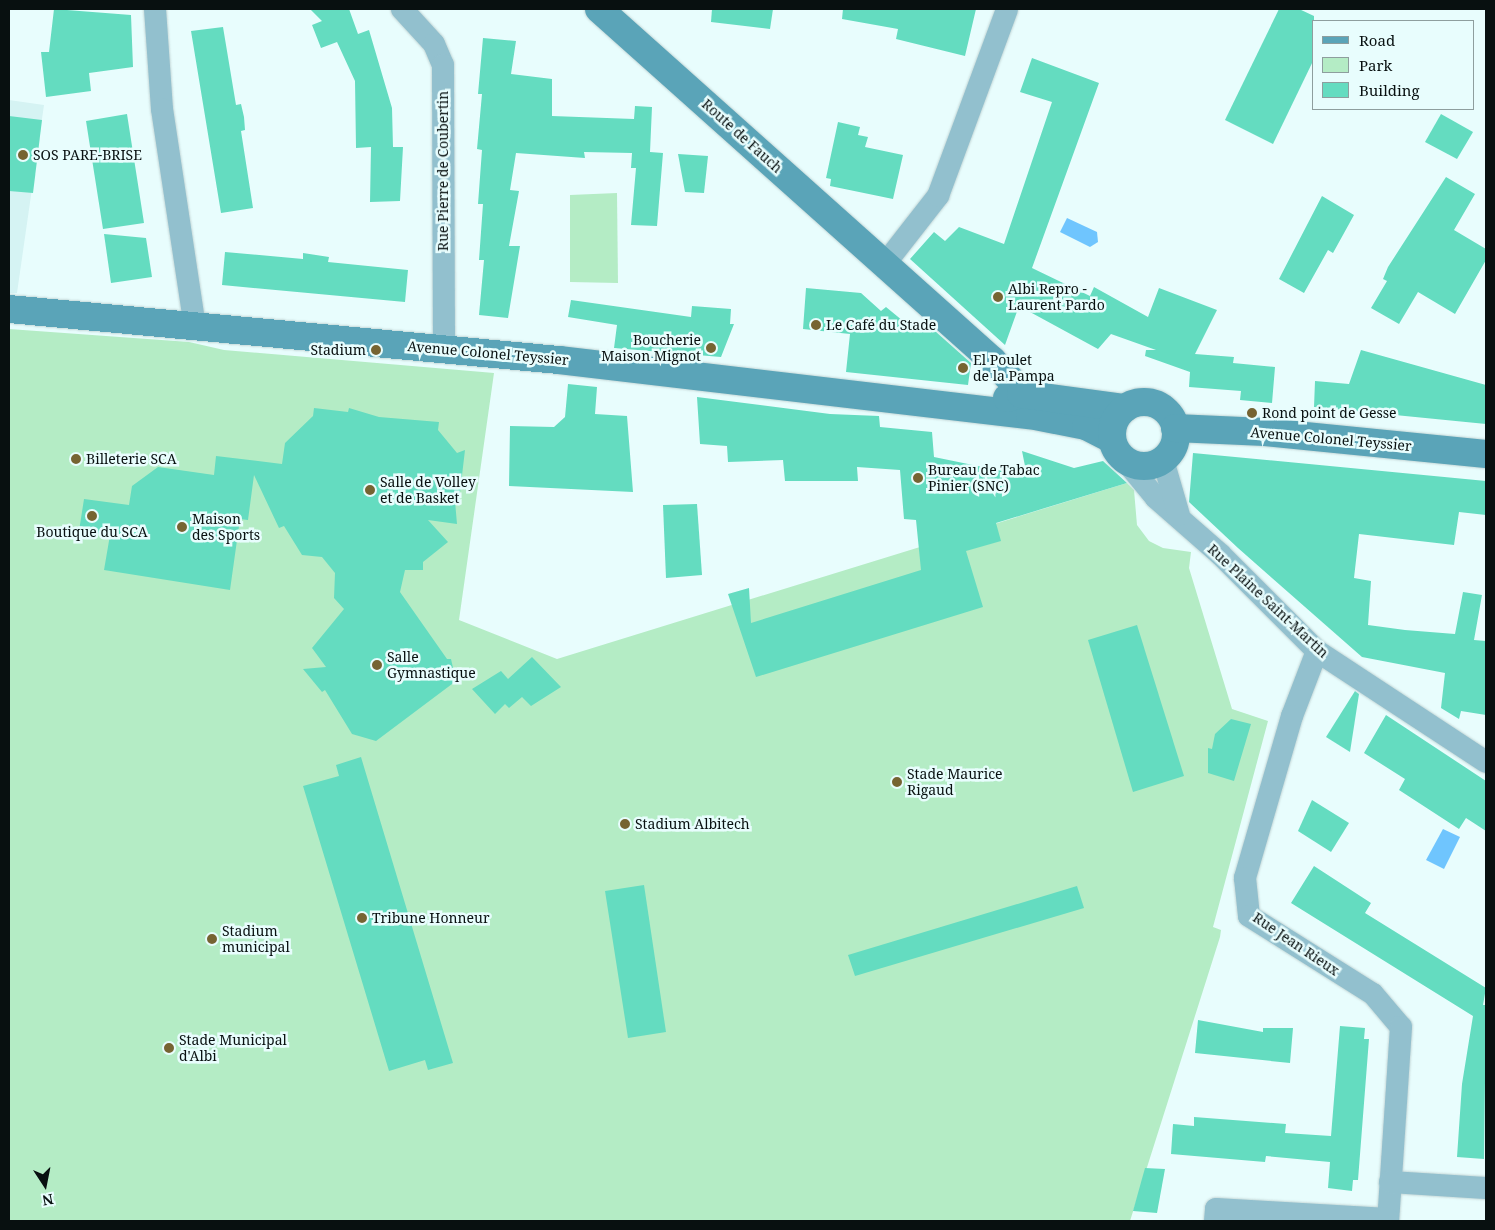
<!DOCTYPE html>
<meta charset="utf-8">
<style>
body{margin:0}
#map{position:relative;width:1495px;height:1230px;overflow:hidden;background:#e8fdfd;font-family:"Noto Serif",serif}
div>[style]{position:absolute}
.built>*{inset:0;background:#d5f3f3}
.green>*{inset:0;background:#b4ecc5}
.water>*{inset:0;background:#6fc5fe}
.building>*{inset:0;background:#64dcc0}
.roads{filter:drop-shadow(0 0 1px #c4d7d7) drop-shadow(0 0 1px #c4d7d7)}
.street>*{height:22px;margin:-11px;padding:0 11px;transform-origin:11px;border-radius:11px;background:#92c0ce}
.secondary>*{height:28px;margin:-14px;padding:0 14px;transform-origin:14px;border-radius:14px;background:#5aa4b8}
.secondary>.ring{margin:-14px;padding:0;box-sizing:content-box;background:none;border:28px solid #5aa4b8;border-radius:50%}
.dots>*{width:14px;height:14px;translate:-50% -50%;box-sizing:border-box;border:2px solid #e8fdfd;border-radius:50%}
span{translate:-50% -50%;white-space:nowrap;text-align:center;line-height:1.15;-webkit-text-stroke:5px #e8fdfd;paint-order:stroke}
.street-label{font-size:14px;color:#081010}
.poi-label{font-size:14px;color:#081010}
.left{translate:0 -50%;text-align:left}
.right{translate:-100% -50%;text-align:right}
.frame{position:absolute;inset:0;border:10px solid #081010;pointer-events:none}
.legend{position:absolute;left:1312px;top:20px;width:162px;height:90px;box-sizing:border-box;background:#e8fdfd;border:1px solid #8e9e9e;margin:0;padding:6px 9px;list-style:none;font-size:15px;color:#081010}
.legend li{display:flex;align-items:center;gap:10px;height:25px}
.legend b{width:25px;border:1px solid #8e9e9e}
.north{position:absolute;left:20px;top:1160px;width:50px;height:50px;-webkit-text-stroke:4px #e8fdfd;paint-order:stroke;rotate:169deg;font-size:14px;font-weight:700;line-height:20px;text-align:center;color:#081010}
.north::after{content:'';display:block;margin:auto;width:18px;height:22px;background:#081010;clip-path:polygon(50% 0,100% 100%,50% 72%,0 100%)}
</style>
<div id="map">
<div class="built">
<i style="clip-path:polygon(9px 100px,44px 105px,17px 293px,9px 293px)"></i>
</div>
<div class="green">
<i style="clip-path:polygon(617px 193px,618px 283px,570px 282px,570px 195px)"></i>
<i style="clip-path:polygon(9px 329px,189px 342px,224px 350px,494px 373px,459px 620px,557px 659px,1127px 483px,1134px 490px,1137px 525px,1149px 541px,1163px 548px,1191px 552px,1189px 568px,1232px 709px,1268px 721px,1213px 927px,1221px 930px,1220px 937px,1130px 1221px,9px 1221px)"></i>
</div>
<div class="water">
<i style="clip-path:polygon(1067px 218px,1097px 232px,1098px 242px,1090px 247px,1060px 232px)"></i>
<i style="clip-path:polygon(1443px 829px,1460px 837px,1444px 869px,1426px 860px)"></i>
</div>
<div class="building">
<i style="clip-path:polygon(54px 9px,131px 15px,133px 67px,89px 73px,91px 91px,46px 97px,41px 52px,49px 52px)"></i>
<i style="clip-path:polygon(310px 9px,349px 9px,358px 34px,369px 30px,392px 108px,393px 147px,403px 147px,400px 201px,370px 202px,371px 147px,356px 148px,355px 81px,337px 42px,321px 48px,312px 25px,322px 21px)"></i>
<i style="clip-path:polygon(712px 9px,773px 9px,770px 29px,711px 22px)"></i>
<i style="clip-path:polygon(843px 9px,976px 9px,965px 56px,896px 39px,898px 29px,842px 19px)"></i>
<i style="clip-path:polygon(1279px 9px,1299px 9px,1314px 16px,1314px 59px,1273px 144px,1225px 120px)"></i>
<i style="clip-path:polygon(223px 27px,236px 105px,241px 104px,244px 117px,245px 130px,241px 131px,253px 208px,221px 213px,191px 31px)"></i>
<i style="clip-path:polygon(483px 38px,516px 41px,511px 74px,552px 79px,552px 116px,634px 119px,635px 106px,652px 107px,650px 152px,663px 153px,657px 226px,631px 225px,636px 168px,631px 168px,632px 153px,584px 152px,585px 158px,516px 153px,510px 190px,519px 191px,509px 246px,520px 246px,508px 318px,479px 315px,484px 260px,479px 260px,483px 204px,478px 204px,482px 150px,477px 149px,482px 94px,478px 94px)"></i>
<i style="clip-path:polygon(1032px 58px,1099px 83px,1032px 268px,1090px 296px,1094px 287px,1148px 317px,1159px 288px,1217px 310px,1195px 354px,1234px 357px,1233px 363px,1275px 367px,1272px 403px,1240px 400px,1241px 391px,1189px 387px,1190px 372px,1145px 356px,1146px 350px,1156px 350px,1111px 334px,1098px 349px,1019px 306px,1005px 345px,910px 259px,934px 232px,945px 241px,959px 227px,1004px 244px,1052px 102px,1020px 92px)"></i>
<i style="clip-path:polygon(127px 114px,144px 223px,103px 229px,86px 121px)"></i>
<i style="clip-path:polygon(1441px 114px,1473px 132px,1457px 159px,1425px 142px)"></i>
<i style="clip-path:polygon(9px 116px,42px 120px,33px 193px,9px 191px)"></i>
<i style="clip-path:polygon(838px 122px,860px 127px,858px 135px,868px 137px,865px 147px,903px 155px,893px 199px,830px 186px,831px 179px,826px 178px)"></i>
<i style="clip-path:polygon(678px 154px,708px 156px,704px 193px,685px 192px)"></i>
<i style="clip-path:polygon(1446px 177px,1475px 194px,1454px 230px,1486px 249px,1486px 260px,1455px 314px,1418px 292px,1399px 324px,1371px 308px,1387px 281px,1383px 279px,1388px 267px)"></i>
<i style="clip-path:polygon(1322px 196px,1354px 215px,1333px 253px,1328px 250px,1304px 293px,1279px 279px)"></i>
<i style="clip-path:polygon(104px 234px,146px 238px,152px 277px,111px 283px)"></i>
<i style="clip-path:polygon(225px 252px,303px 259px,303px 253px,329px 257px,328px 262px,408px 270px,405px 302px,222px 285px)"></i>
<i style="clip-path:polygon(806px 288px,861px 293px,881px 311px,886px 307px,914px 330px,935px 331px,971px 363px,968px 385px,846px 372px,850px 334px,803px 329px)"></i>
<i style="clip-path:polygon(571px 300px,691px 317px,692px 306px,731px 309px,730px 324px,734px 324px,721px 357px,614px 348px,617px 325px,568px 317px)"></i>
<i style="clip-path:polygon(1361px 350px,1486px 385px,1486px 424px,1314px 407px,1315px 381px,1349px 384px)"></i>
<i style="clip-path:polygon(568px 384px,597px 387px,595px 414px,627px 416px,633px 492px,509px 486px,510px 426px,554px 427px,565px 417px)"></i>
<i style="clip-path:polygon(697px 397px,830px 414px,879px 416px,880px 427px,932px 432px,934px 457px,1027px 476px,1022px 451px,1074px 468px,1103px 461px,1127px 483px,996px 523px,1001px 541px,966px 551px,983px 607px,756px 677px,728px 594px,749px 588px,751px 623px,921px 570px,916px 520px,904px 519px,900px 470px,857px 467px,858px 481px,785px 481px,783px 460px,728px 462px,727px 446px,700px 444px)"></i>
<i style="clip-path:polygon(314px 408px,348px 412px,349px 408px,379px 417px,439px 422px,438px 430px,457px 453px,465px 450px,459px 501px,455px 501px,457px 524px,428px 520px,448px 542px,423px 562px,423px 570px,405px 570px,400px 592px,447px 659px,451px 659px,456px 681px,376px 741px,352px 734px,325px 690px,322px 692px,303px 669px,326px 667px,312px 648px,344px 609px,334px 598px,335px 573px,322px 557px,302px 555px,284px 526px,279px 528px,254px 475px,248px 520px,240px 519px,230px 590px,104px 570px,110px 535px,79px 531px,84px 499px,129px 505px,132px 486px,158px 467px,214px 475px,216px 456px,282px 464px,285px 443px,313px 416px)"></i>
<i style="clip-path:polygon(1193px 453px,1486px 481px,1486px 515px,1459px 512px,1454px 545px,1359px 534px,1354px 578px,1371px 581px,1368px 625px,1405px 630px,1455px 634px,1463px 592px,1482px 595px,1474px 640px,1486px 641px,1486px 715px,1461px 711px,1459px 719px,1441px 708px,1445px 673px,1362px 657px,1238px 548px,1189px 502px)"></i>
<i style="clip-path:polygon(697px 504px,702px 575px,666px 578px,663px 505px)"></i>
<i style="clip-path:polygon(1137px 625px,1184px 776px,1133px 792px,1088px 640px)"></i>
<i style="clip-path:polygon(532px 657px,561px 687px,531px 706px,522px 697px,509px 708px,505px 704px,495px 714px,472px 689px,501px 671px,508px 679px)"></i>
<i style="clip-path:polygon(1355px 691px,1359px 694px,1350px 752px,1326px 737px)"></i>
<i style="clip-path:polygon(1386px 715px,1486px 781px,1486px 831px,1466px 818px,1459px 829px,1399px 790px,1405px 779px,1364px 753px)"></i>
<i style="clip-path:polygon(1231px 719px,1251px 724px,1234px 781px,1208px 773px,1208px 748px,1212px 749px,1215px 734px)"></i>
<i style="clip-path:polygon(361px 757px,453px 1063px,428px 1070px,425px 1060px,389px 1071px,303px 786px,339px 776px,336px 765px)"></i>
<i style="clip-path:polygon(1312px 800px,1349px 823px,1331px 852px,1298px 831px)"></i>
<i style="clip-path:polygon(1314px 866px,1371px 903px,1365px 913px,1486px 988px,1483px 1005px,1486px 1005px,1484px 1159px,1457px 1157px,1462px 1084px,1473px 1016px,1291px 903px)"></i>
<i style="clip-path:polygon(644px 885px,666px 1032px,628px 1038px,605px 891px)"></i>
<i style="clip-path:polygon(1077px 886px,1084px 908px,855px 976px,848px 955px)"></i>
<i style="clip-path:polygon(1198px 1020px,1263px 1032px,1263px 1028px,1293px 1028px,1290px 1063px,1195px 1053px)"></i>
<i style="clip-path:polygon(1340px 1026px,1365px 1028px,1364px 1039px,1369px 1039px,1358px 1180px,1353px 1180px,1352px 1191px,1328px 1188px,1330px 1162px,1266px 1156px,1265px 1162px,1171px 1154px,1173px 1124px,1194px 1126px,1194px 1117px,1286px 1124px,1285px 1133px,1331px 1136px)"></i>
<i style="clip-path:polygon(1145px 1168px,1165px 1169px,1157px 1213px,1133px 1211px)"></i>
</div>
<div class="roads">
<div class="street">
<i style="left:155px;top:9px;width:100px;rotate:86deg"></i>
<i style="left:162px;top:109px;width:219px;rotate:81.4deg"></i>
<i style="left:402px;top:9px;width:47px;rotate:47.6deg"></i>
<i style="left:434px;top:44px;width:23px;rotate:67deg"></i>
<i style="left:443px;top:65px;width:283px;rotate:89.8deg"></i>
<i style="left:884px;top:265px;width:88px;rotate:-52deg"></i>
<i style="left:938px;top:196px;width:199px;rotate:-69.7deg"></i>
<i style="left:1124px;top:459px;width:50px;rotate:50.6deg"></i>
<i style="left:1156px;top:498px;width:86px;rotate:41.2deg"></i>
<i style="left:1221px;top:555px;width:136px;rotate:45deg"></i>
<i style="left:1317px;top:651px;width:202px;rotate:33.3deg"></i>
<i style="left:1163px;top:460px;width:57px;rotate:73.8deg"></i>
<i style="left:1317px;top:651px;width:70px;rotate:111deg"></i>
<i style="left:1292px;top:716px;width:169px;rotate:106.2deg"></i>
<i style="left:1245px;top:878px;width:38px;rotate:84deg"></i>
<i style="left:1249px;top:916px;width:146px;rotate:32.2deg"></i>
<i style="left:1373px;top:994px;width:43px;rotate:49.7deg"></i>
<i style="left:1401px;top:1027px;width:194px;rotate:93.8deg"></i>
<i style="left:1390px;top:1182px;width:96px;rotate:3.6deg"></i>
<i style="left:1215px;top:1221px;width:12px;rotate:-85deg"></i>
<i style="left:1216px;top:1209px;width:172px;rotate:3.3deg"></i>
</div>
<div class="secondary">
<i style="left:599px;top:9px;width:528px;rotate:41.78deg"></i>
<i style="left:993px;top:361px;width:47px;rotate:46.7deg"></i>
<i style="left:9px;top:309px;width:552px;rotate:5.3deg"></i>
<i style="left:559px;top:360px;width:474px;rotate:6.7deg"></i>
<i style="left:1030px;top:415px;width:57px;rotate:11.1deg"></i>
<i style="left:1086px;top:426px;width:29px;rotate:27deg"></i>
<i style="left:1007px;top:398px;width:15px;rotate:-16deg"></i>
<i style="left:1021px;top:394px;width:105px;rotate:7.7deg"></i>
<i class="ring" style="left:1112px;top:402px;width:36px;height:36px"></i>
<i style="left:1175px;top:428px;width:90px;rotate:2.5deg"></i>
<i style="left:1265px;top:432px;width:222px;rotate:5.7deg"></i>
</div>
</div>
<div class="dots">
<i style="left:23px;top:155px;background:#766432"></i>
<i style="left:998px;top:297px;background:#766432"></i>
<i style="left:816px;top:325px;background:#766432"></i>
<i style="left:711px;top:348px;background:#766432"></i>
<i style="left:376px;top:350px;background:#766432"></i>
<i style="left:963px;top:368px;background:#766432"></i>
<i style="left:1252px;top:413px;background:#766432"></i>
<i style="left:76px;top:459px;background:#766432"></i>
<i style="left:918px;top:478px;background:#766432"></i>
<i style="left:370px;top:490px;background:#766432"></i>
<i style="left:92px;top:516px;background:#766432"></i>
<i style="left:182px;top:527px;background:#766432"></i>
<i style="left:377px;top:665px;background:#766432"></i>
<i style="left:897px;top:782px;background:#766432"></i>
<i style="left:625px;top:824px;background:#766432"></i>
<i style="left:362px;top:918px;background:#766432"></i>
<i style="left:212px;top:939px;background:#766432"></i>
<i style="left:169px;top:1048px;background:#766432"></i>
</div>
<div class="street-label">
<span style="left:742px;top:136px;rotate:42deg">Route de Fauch</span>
<span style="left:443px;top:171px;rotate:-90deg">Rue Pierre de Coubertin</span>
<span style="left:488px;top:353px;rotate:5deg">Avenue Colonel Teyssier</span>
<span style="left:1331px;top:439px;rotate:5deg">Avenue Colonel Teyssier</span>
<span style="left:1268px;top:601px;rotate:43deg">Rue Plaine Saint-Martin</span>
<span style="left:1296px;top:944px;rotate:34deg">Rue Jean Rieux</span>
</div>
<div class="poi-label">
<span class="left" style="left:33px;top:155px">SOS PARE-BRISE</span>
<span class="left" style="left:1008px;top:297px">Albi Repro -<br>Laurent Pardo</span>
<span class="left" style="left:826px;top:325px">Le Café du Stade</span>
<span class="right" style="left:701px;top:348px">Boucherie<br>Maison Mignot</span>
<span class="right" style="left:366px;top:350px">Stadium</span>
<span class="left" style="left:973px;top:368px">El Poulet<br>de la Pampa</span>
<span class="left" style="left:1262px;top:413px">Rond point de Gesse</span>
<span class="left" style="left:86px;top:459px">Billeterie SCA</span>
<span class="left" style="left:928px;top:478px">Bureau de Tabac<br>Pinier (SNC)</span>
<span class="left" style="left:380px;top:490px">Salle de Volley<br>et de Basket</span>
<span class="left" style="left:192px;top:527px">Maison<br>des Sports</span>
<span style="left:92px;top:532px">Boutique du SCA</span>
<span class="left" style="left:387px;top:665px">Salle<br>Gymnastique</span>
<span class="left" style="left:907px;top:782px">Stade Maurice<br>Rigaud</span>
<span class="left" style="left:635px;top:824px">Stadium Albitech</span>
<span class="left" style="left:372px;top:918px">Tribune Honneur</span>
<span class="left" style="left:222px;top:939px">Stadium<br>municipal</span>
<span class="left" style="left:179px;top:1048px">Stade Municipal<br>d'Albi</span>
</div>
<div class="frame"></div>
<ul class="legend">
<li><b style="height:6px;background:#5aa4b8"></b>Road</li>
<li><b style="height:14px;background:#b4ecc5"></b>Park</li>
<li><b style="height:14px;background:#64dcc0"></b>Building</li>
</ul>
<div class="north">N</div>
</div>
